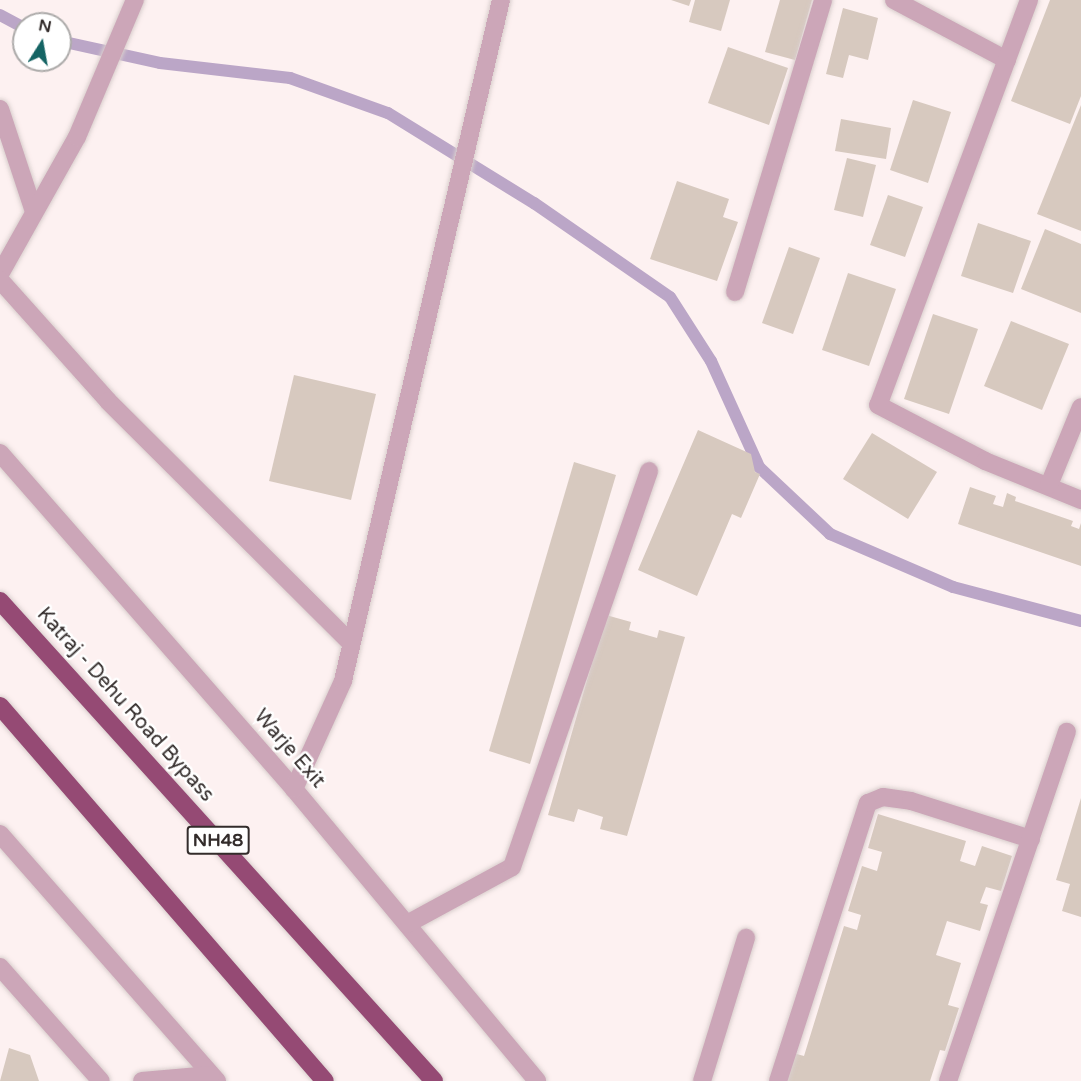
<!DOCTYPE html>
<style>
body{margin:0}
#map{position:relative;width:1081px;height:1081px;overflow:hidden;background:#fdf1f1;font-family:"Varela Round",sans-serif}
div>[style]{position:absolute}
.stream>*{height:12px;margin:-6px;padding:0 6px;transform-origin:6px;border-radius:6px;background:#bba6c7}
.building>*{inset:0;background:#d7c9bf}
.roads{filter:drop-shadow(0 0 2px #d9cecd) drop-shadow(0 0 2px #d9cecd)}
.minor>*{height:18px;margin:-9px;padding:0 9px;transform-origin:9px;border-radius:9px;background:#cca6b8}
.highway>*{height:18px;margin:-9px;padding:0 9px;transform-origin:9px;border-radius:9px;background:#954a74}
span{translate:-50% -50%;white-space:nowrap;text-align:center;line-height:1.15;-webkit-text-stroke:5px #fff;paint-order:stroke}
.shield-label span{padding:2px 4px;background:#fff;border:2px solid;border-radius:4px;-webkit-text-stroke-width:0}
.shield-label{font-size:18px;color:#332c2b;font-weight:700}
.street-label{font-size:20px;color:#332c2b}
.north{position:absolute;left:12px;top:12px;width:60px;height:60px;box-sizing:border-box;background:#fff;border:2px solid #adabaa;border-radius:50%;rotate:11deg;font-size:16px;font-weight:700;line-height:24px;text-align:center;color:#332c2b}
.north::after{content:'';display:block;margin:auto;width:21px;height:27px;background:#156464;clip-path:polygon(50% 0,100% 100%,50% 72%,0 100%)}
</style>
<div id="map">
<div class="stream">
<i style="left:0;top:15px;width:27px;rotate:28deg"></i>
<i style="left:60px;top:41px;width:102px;rotate:12.4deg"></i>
<i style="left:160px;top:63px;width:131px;rotate:6.6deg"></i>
<i style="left:290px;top:78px;width:104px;rotate:19.7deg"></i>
<i style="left:388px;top:113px;width:172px;rotate:31.7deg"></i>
<i style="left:534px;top:203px;width:165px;rotate:34.7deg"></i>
<i style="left:670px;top:297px;width:76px;rotate:57.4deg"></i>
<i style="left:711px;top:361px;width:116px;rotate:65.6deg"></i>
<i style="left:759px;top:467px;width:98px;rotate:43.3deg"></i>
<i style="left:830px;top:534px;width:134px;rotate:23.3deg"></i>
<i style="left:953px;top:587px;width:132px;rotate:14.9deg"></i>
</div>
<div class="building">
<i style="clip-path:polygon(671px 0,691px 0,689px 6px)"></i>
<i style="clip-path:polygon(695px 0,730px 0,721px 31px,689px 22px)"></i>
<i style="clip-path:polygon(780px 0,812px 0,795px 60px,765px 52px)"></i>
<i style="clip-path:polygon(1050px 0,1081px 0,1081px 96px,1070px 124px,1011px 101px)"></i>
<i style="clip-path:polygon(843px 8px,878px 18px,868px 60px,849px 55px,843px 78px,826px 74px)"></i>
<i style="clip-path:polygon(728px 47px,788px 68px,769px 125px,708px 103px)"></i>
<i style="clip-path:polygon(913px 100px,951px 112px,928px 183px,890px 170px)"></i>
<i style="clip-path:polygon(1081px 105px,1081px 231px,1037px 214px)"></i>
<i style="clip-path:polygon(841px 119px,891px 128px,886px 159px,835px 151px)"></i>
<i style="clip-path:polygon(847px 158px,876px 165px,863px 217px,834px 210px)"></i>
<i style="clip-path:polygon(677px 181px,729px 199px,723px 217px,738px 222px,717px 281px,650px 259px)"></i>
<i style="clip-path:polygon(888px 195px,923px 207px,905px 257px,870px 245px)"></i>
<i style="clip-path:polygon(978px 223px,1031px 241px,1013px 293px,961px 276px)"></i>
<i style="clip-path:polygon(1045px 229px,1081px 244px,1081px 313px,1021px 289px)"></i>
<i style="clip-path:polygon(789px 247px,820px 258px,793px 334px,762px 323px)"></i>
<i style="clip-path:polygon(848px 273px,896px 289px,869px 366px,822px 350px)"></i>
<i style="clip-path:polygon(933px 314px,978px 329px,949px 414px,904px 399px)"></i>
<i style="clip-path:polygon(1011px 321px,1069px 344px,1042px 410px,984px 386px)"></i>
<i style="clip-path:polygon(294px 375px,376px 394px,351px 500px,269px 481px)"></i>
<i style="clip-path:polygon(698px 430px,751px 454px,755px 472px,760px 474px,741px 518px,732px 514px,697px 596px,638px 570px)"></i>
<i style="clip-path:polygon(872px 433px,937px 472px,908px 519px,843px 479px)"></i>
<i style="clip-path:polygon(574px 462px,616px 475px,530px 764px,489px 751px)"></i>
<i style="clip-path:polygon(970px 487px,996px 496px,993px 504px,1003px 507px,1007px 493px,1016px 497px,1015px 501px,1073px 521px,1071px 526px,1079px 529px,1081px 523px,1081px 566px,958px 524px)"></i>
<i style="clip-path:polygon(606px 615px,631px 622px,629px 630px,657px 638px,659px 630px,685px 637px,627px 836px,600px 829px,603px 817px,578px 809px,574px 822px,548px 815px)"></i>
<i style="clip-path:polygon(1081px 798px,1081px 917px,1062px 911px,1070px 884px,1056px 880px)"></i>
<i style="clip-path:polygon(878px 814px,966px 841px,960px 861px,975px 866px,982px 846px,1012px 856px,1001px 891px,986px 887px,980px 903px,988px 905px,980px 931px,947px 921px,936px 955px,961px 963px,948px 1005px,959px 1008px,945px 1051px,940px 1050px,930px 1081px,784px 1081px,793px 1053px,804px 1056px,844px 926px,857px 930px,861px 915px,848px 911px,862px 866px,877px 871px,882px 852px,868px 848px)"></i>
<i style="clip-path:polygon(9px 1048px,30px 1055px,39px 1081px,0 1081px)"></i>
</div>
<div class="roads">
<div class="minor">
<i style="left:894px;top:0;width:128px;rotate:28deg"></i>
<i style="left:1029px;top:0;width:432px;rotate:110.4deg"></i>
<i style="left:878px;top:405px;width:121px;rotate:27.6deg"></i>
<i style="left:985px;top:461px;width:104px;rotate:22.1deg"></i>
<i style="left:0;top:109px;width:108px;rotate:71.7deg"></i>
<i style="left:0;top:274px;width:157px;rotate:-60.7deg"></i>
<i style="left:77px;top:137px;width:149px;rotate:-67.1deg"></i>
<i style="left:0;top:280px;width:162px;rotate:48.2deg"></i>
<i style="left:108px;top:401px;width:343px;rotate:44.9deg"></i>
<i style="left:735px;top:292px;width:305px;rotate:-73.2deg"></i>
<i style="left:0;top:453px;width:446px;rotate:48.8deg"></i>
<i style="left:294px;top:789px;width:380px;rotate:50.2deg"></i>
<i style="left:1049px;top:485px;width:84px;rotate:-67.7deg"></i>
<i style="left:294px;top:789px;width:119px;rotate:-65.6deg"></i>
<i style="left:343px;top:681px;width:699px;rotate:-76.94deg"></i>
<i style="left:0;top:834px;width:329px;rotate:48.7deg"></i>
<i style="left:407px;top:924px;width:119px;rotate:-28.5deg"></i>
<i style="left:512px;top:867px;width:419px;rotate:-70.9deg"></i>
<i style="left:0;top:967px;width:152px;rotate:48.5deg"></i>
<i style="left:142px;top:1081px;width:69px;rotate:-5deg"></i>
<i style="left:702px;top:1081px;width:150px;rotate:-72.9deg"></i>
<i style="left:778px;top:1081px;width:292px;rotate:-72.1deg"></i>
<i style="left:868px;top:803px;width:16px;rotate:-22deg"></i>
<i style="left:883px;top:797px;width:28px;rotate:8deg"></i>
<i style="left:911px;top:801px;width:126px;rotate:17.6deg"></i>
<i style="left:948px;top:1081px;width:369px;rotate:-71.2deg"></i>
</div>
<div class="highway">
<i style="left:0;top:601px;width:647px;rotate:47.88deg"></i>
<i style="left:0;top:706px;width:496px;rotate:49.1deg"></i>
</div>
</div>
<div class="shield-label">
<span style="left:218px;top:840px">NH48</span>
</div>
<div class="street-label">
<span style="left:125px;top:705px;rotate:48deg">Katraj - Dehu Road Bypass</span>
<span style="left:289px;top:749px;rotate:49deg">Warje Exit</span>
</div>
<div class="north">N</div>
</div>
